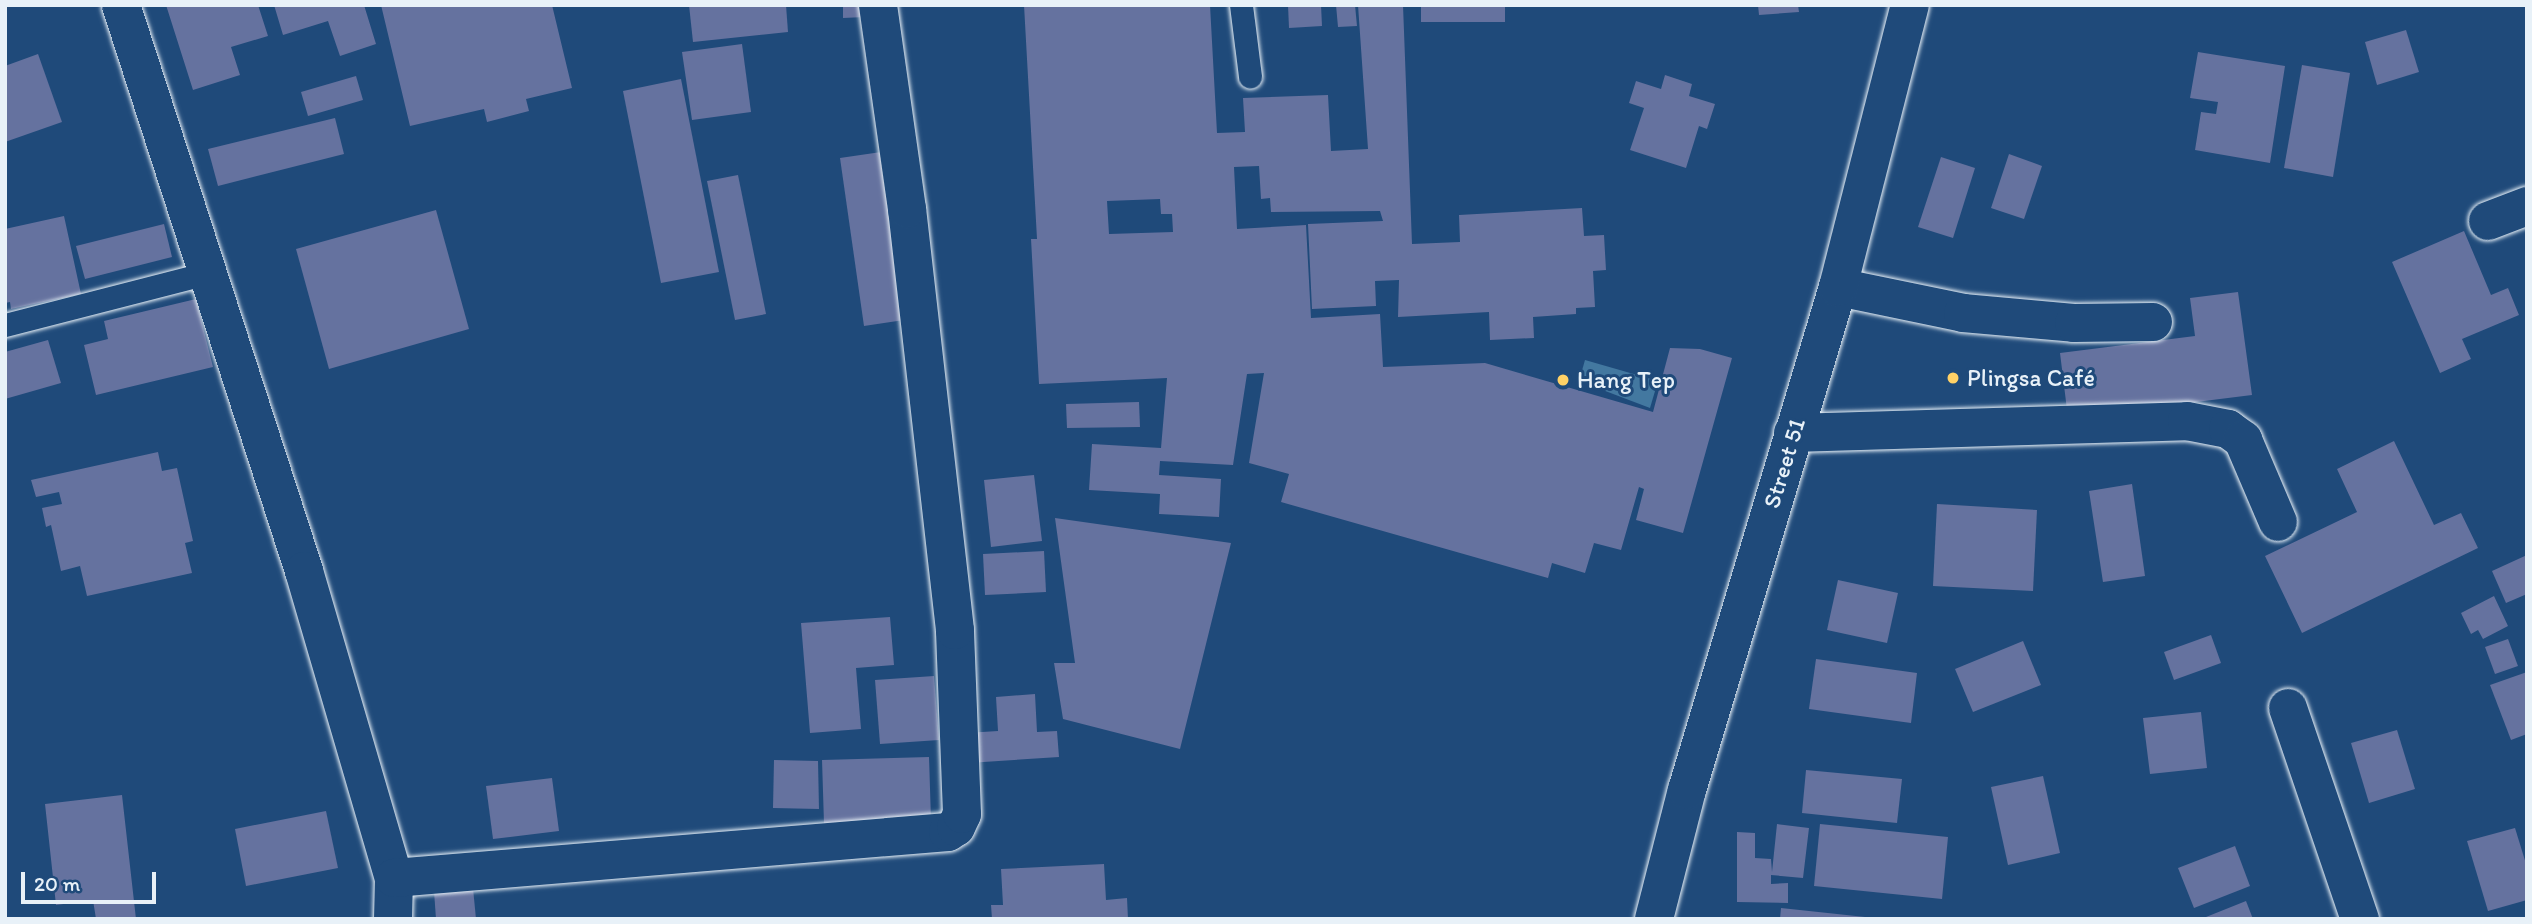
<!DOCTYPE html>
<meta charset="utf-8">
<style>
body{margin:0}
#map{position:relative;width:2532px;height:924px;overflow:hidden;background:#1f4a7a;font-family:Itim,sans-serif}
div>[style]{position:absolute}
.water>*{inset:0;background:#4378a0}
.building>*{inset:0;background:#65729f}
.roads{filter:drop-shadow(0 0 2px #e8f1f8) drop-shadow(0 0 2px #e8f1f8)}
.service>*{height:23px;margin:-11.5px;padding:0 11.5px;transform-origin:11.5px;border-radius:11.5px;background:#1f4a7a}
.minor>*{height:38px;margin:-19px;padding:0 19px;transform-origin:19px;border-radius:19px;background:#1f4a7a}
.secondary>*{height:38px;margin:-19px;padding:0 19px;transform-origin:19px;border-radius:19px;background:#1f4a7a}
.dots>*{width:19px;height:19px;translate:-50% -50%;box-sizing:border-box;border:4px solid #1f4a7a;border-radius:50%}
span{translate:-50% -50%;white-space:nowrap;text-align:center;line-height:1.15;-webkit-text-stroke:6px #1f4a7a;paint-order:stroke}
.poi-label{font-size:24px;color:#e8f1f8}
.left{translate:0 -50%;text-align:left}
.street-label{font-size:24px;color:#e8f1f8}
.frame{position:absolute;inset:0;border:7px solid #e8f1f8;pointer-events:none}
.scale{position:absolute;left:21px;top:872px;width:135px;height:32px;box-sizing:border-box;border:4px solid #e8f1f8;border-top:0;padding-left:9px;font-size:21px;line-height:24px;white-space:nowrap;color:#e8f1f8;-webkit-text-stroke:5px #1f4a7a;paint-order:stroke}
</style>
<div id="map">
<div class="water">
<i style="clip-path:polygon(1585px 360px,1658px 381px,1650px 408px,1579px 381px)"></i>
</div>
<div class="building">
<i style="clip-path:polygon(166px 5px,258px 5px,268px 36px,231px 47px,240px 75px,193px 90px)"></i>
<i style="clip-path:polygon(274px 5px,364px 5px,376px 44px,340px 56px,328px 21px,283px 35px)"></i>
<i style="clip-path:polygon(381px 5px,552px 5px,572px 88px,526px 99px,529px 111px,487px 122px,484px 109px,410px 126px)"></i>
<i style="clip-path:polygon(689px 5px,786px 5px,788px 32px,693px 42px)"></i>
<i style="clip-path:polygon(843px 5px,865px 5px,865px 17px,843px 18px)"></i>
<i style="clip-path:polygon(evenodd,1024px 5px,1210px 5px,1217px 133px,1245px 132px,1243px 98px,1328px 95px,1331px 151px,1368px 149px,1358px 5px,1403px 5px,1412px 244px,1460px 242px,1459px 215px,1582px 208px,1584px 236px,1604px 235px,1606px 270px,1593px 271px,1595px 307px,1576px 308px,1576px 314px,1533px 317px,1534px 338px,1490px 340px,1489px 312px,1398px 317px,1399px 280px,1375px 281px,1376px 306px,1312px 309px,1308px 224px,1383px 221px,1380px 211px,1271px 212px,1270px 198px,1261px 199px,1259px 166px,1234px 167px,1237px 229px,1306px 225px,1311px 318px,1380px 314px,1383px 367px,1485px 363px,1653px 412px,1670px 348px,1700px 349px,1732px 358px,1683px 533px,1636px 520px,1644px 489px,1639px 487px,1621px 550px,1594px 543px,1585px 573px,1552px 563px,1548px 578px,1281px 502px,1289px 474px,1249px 463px,1264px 373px,1247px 374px,1233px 465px,1160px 461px,1159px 475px,1221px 479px,1219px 517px,1159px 514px,1160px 494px,1089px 490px,1092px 444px,1161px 448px,1167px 378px,1039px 384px,1031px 239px,1037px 239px,1024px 5px,1160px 199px,1161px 214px,1172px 214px,1173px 232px,1109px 234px,1107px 201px,1160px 199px)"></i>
<i style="clip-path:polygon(1288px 5px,1321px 5px,1322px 26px,1289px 28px)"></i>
<i style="clip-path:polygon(1336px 5px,1355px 5px,1357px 26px,1338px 27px)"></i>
<i style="clip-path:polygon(1421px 5px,1505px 5px,1505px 22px,1421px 22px)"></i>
<i style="clip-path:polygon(1758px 5px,1798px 5px,1799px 12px,1759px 15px)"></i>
<i style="clip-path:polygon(2406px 30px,2419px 72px,2377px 85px,2365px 42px)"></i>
<i style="clip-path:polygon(742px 44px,751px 112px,692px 120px,682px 52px)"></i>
<i style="clip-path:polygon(2198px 52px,2285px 66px,2270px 163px,2195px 150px,2201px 112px,2216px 114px,2218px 102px,2190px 98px)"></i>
<i style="clip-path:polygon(38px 54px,62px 122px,5px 142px,5px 66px)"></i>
<i style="clip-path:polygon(2302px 65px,2350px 73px,2333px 177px,2284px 168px)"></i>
<i style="clip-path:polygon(1665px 75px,1692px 84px,1689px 96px,1715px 104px,1707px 129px,1699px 126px,1686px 168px,1630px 150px,1644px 108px,1629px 103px,1636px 81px,1661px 89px)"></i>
<i style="clip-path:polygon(356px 76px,363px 100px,308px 116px,301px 92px)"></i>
<i style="clip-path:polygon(681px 79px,719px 272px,661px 283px,623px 91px)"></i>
<i style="clip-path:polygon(335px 118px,344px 154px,218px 186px,208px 149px)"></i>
<i style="clip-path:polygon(881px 152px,904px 320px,864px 326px,840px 158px)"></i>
<i style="clip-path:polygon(2009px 154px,2042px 166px,2024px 219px,1991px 208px)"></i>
<i style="clip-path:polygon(1941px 157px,1975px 168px,1953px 238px,1918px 227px)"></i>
<i style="clip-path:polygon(738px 175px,766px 314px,735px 320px,707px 181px)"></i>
<i style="clip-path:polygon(436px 210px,469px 329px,329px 369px,296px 249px)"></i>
<i style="clip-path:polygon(64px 216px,81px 294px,11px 309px,10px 302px,5px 303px,5px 229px)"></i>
<i style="clip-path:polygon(164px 224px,172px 257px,85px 279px,76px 246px)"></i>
<i style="clip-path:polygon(2464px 231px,2491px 295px,2508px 288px,2519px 315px,2462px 339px,2471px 359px,2440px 373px,2392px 262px)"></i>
<i style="clip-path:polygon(2238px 292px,2252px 395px,2068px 418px,2060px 353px,2195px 336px,2190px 298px)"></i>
<i style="clip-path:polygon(196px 299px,213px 367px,96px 395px,84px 345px,108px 339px,104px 321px)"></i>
<i style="clip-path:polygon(48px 340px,61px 383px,5px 399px,5px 352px)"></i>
<i style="clip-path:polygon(1139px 402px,1140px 427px,1067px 428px,1066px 404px)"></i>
<i style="clip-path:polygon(2394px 441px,2434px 525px,2461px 513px,2478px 548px,2302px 633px,2265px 556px,2357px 512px,2337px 469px)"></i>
<i style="clip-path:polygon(158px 452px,162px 471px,177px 468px,193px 541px,185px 543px,192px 573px,87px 596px,80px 566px,61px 571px,51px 525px,46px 527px,42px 508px,62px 504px,59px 492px,36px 497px,31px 480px)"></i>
<i style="clip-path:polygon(1034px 475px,1042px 541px,991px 547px,984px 480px)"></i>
<i style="clip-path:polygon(2132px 484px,2145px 576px,2103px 582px,2089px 491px)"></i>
<i style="clip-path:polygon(1937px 504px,2037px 510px,2033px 591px,1933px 586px)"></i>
<i style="clip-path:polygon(1055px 518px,1231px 543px,1180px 749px,1063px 719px,1054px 663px,1075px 663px)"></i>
<i style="clip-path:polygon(1044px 551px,1046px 592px,985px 595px,983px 554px)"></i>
<i style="clip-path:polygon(2527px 555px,2527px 594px,2506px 603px,2492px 571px)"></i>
<i style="clip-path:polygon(1838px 580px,1898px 593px,1887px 643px,1827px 630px)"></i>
<i style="clip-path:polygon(2494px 596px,2508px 626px,2483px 639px,2478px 630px,2471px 634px,2461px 613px)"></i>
<i style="clip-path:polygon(890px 617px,894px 665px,856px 668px,861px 729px,810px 733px,801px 623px)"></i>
<i style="clip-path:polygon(2211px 635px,2221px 663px,2174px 680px,2164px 652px)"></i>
<i style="clip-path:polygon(2508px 639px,2518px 666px,2495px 674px,2485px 647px)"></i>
<i style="clip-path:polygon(2023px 641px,2041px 685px,1973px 712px,1955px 669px)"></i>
<i style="clip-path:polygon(1816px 659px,1917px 673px,1911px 723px,1809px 709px)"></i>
<i style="clip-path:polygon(2527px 672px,2527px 734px,2511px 740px,2490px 685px)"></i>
<i style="clip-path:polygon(934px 676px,939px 740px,880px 744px,875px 680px)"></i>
<i style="clip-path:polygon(1035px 694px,1037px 732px,1057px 731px,1059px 757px,968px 763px,966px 733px,998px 731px,996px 697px)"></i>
<i style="clip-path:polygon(2201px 712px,2207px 768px,2150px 774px,2143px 718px)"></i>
<i style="clip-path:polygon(2397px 730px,2415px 789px,2369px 803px,2351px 743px)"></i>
<i style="clip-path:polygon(929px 757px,931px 820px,824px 824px,822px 760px)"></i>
<i style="clip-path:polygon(774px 760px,818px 761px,819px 809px,773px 808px)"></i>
<i style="clip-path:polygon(1806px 770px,1902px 779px,1897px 823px,1802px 813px)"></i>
<i style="clip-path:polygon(2043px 776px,2060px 853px,2008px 865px,1991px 787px)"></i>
<i style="clip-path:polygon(552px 778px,559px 831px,493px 839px,486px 786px)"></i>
<i style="clip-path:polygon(122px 795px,136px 919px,96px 919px,93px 900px,56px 905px,45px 804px)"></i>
<i style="clip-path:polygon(326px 811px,338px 868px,246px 886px,235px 829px)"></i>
<i style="clip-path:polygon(1777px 824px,1809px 828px,1803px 878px,1771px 875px,1771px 884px,1788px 883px,1788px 903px,1737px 902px,1737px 832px,1755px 833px,1755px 858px,1771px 859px,1772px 872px)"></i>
<i style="clip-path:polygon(1820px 824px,1948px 837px,1942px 899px,1814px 886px)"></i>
<i style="clip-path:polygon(2515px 828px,2527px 867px,2527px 900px,2488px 911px,2467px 841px)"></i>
<i style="clip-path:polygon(2235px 846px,2250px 886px,2194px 908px,2178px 868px)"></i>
<i style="clip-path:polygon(1104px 864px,1106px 900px,1127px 898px,1128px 919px,992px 919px,991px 905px,1003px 905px,1001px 869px)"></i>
<i style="clip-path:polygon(473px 888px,476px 919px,436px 919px,434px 891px)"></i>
<i style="clip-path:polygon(2246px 901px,2253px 919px,2201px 919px)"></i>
<i style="clip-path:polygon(1781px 908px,1865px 917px,1865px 919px,1780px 919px)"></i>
</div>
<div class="roads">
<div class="service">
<i style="left:1241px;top:5px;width:72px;rotate:82.8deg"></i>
<i style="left:5px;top:325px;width:210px;rotate:-14.4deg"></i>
</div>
<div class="minor">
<i style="left:121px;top:5px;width:595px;rotate:72.08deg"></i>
<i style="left:304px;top:571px;width:320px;rotate:73.7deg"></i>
<i style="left:394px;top:878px;width:41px;rotate:91.4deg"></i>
<i style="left:2488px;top:221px;width:42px;rotate:-21deg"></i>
<i style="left:1838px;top:287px;width:128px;rotate:11.7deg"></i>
<i style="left:1963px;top:313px;width:111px;rotate:5.1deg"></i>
<i style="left:2074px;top:323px;width:79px;rotate:-0.7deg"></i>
<i style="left:1793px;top:433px;width:394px;rotate:-1.7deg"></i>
<i style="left:2187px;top:421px;width:42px;rotate:11deg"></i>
<i style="left:2228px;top:429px;width:19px;rotate:36deg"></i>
<i style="left:2243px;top:440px;width:89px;rotate:66.9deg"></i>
<i style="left:2288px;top:708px;width:223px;rotate:71.2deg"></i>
<i style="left:394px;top:878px;width:556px;rotate:-4.75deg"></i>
<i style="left:948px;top:832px;width:9px;rotate:-32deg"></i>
<i style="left:956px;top:827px;width:14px;rotate:-65deg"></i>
<i style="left:962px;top:814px;width:184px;rotate:-92.2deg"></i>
<i style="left:955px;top:630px;width:424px;rotate:-96.5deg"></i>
<i style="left:907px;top:209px;width:206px;rotate:-98.1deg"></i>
</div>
<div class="secondary">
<i style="left:1654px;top:919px;width:133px;rotate:-75.7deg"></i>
<i style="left:1687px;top:790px;width:525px;rotate:-73.29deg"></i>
<i style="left:1838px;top:287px;width:291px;rotate:-75.7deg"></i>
</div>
</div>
<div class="dots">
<i style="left:1953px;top:378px;background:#ffd166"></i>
<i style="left:1563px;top:380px;background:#ffd166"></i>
</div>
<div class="poi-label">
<span class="left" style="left:1967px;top:378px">Plingsa Café</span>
<span class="left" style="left:1577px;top:380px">Hang Tep</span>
</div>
<div class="street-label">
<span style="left:1784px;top:463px;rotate:-73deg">Street 51</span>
</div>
<div class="frame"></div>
<div class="scale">20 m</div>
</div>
